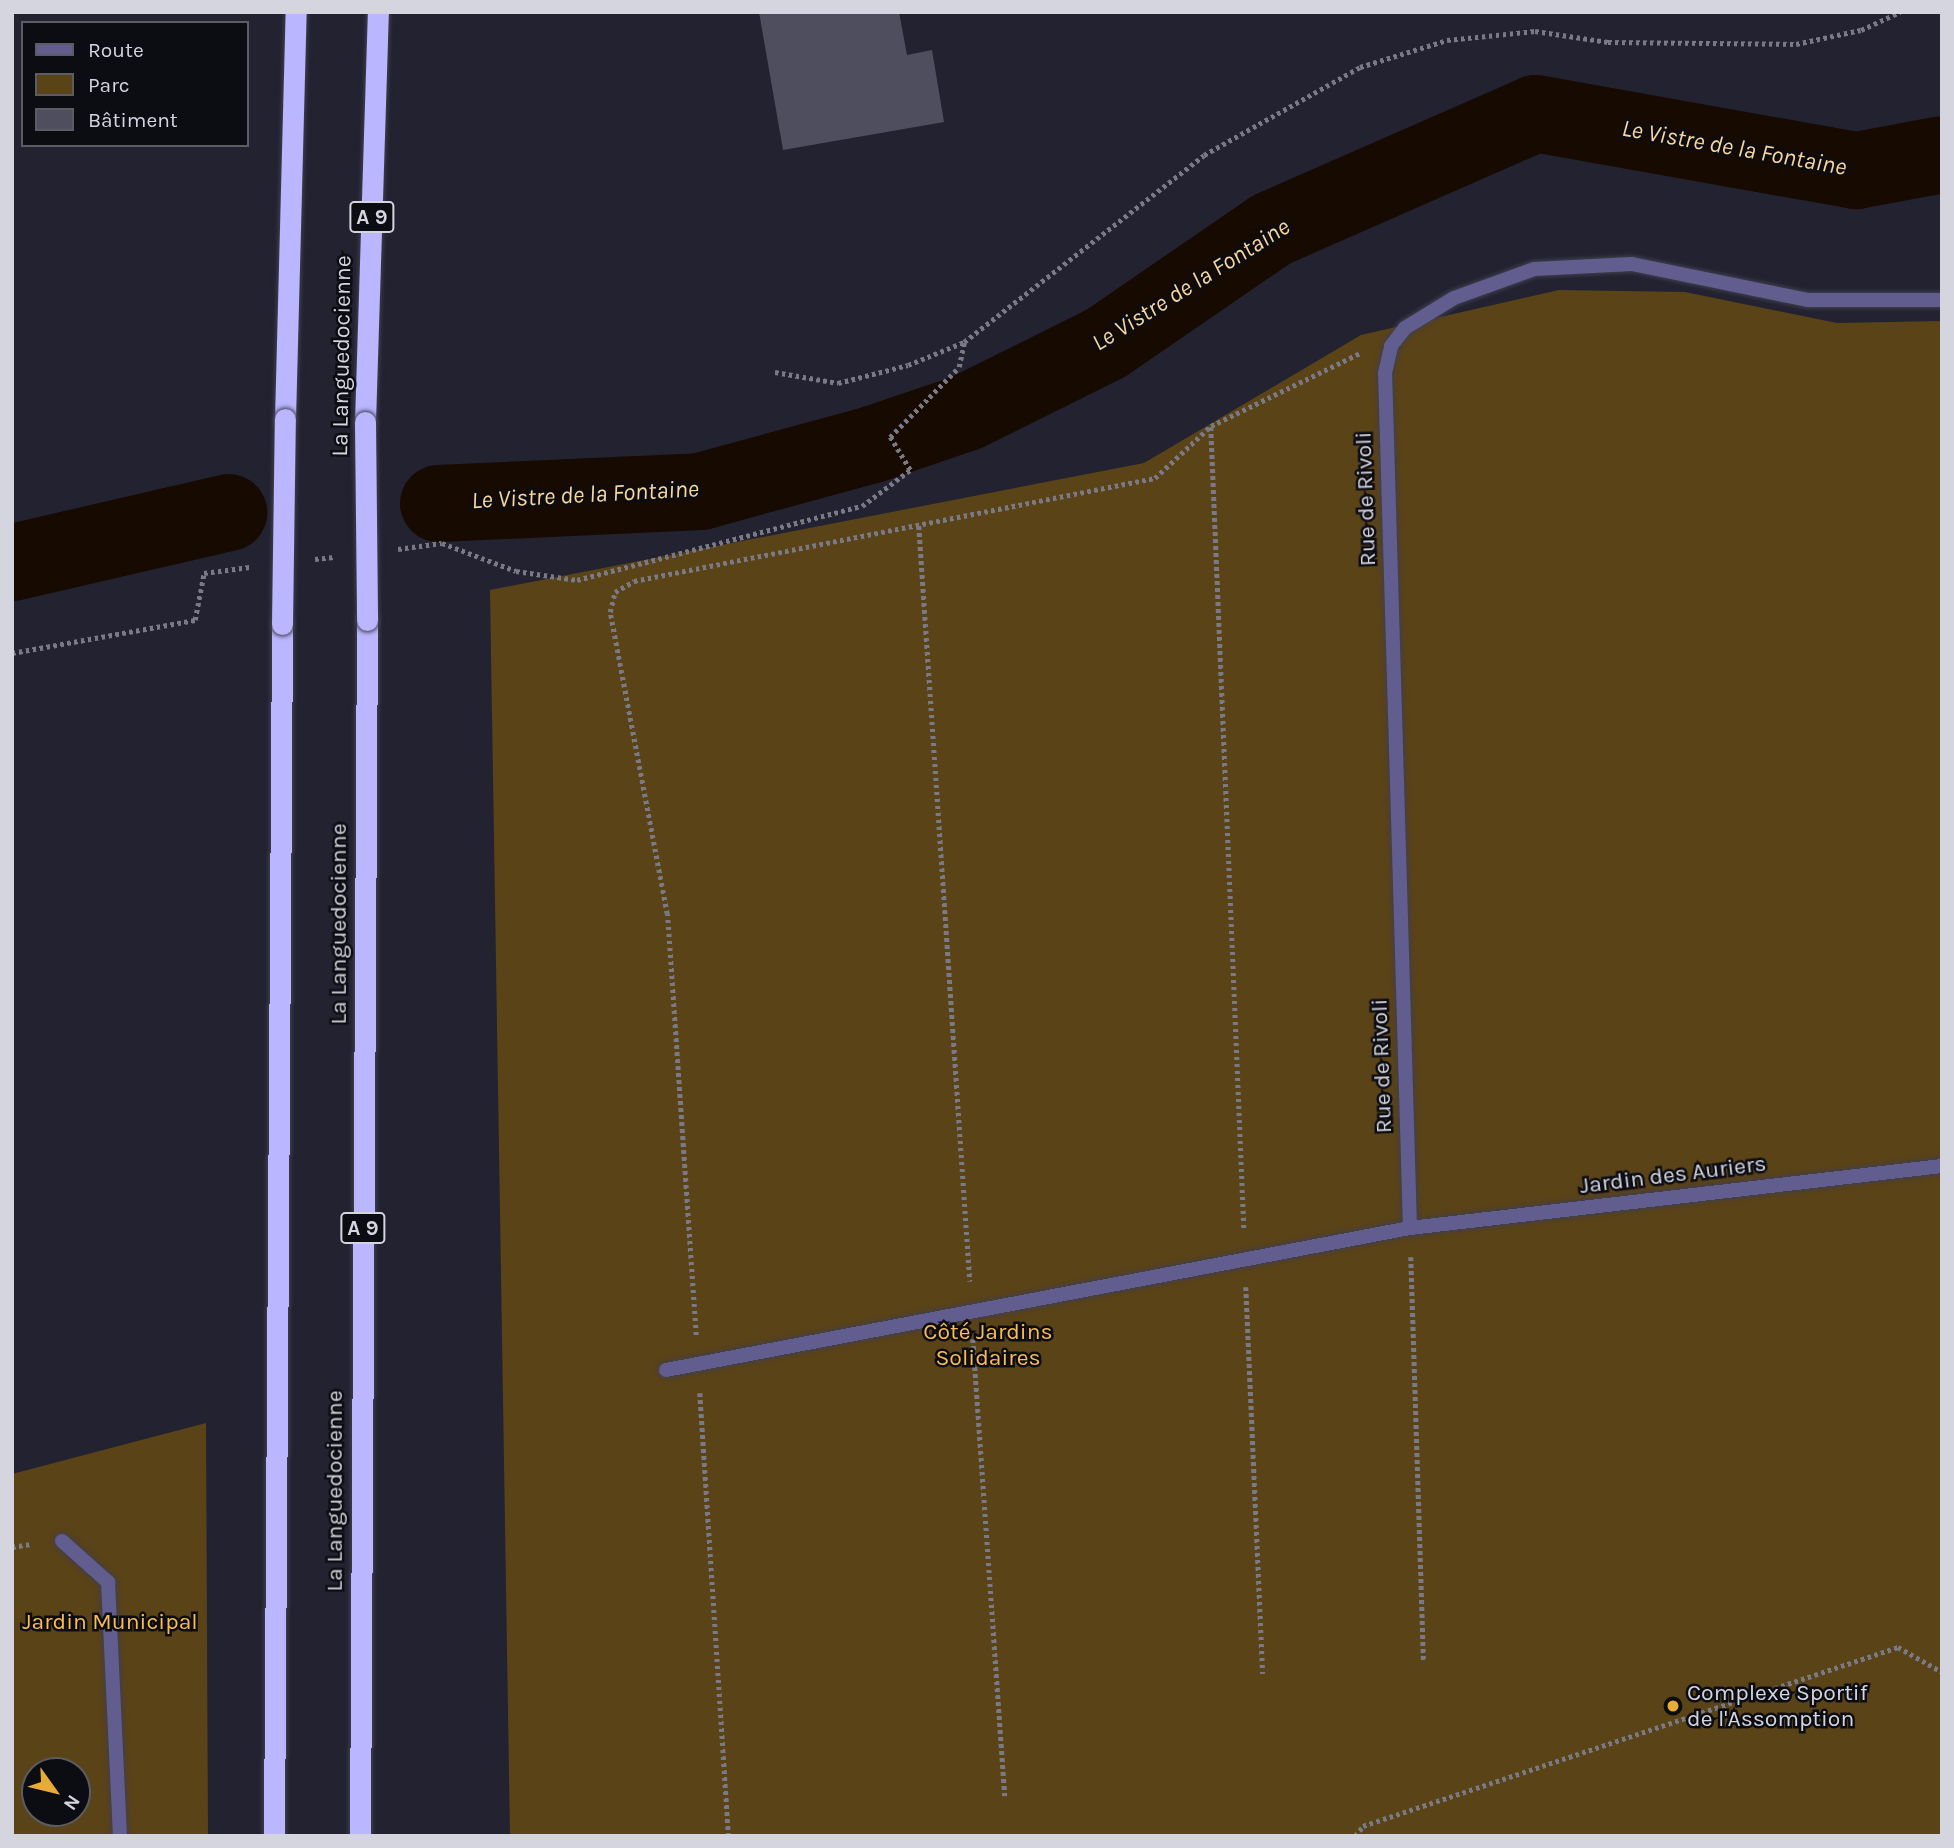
<!DOCTYPE html>
<meta charset="utf-8">
<style>
body{margin:0}
#map{position:relative;width:1954px;height:1848px;overflow:hidden;background:#222231;font-family:Karla,sans-serif}
div>[style]{position:absolute}
.green>*{inset:0;background:#5b4318}
.river>*{height:77px;margin:-38.5px;padding:0 38.5px;transform-origin:38.5px;border-radius:38.5px;background:#170a00}
.building>*{inset:0;background:#4e4e5f}
.path>*{height:4.5px;margin-top:-2.25px;transform-origin:0;background:repeating-linear-gradient(90deg,#7a7a86 0 3.5px,transparent 0 7px)}
.roads{filter:drop-shadow(0 0 2px #3f3f4d) drop-shadow(0 0 2px #3f3f4d)}
.street>*{height:14px;margin:-7px;padding:0 7px;transform-origin:7px;border-radius:7px;background:#615e8f}
.highway>*{height:21px;margin:-10.5px;padding:0 10.5px;transform-origin:10.5px;border-radius:10.5px;background:#bab6ff}
.bridges{filter:drop-shadow(0 0 2px #3f3f4d) drop-shadow(0 0 2px #3f3f4d)}
.highway-bridge>*{height:21px;margin:-10.5px;padding:0 10.5px;transform-origin:10.5px;border-radius:10.5px;background:#bab6ff}
.dots>*{width:19px;height:19px;translate:-50% -50%;box-sizing:border-box;border:4px solid #0c0c13;border-radius:50%}
span{translate:-50% -50%;white-space:nowrap;text-align:center;line-height:1.15;-webkit-text-stroke:5px #0c0c13;paint-order:stroke}
.shield-label span{padding:2px 5px;background:#0c0c13;border:2px solid;border-radius:5px;-webkit-text-stroke-width:0}
.shield-label{font-size:21px;color:#d5d5df;font-weight:700}
.street-label{font-size:23px;color:#d5d5df}
.park-label{font-size:23px;color:#fabd50}
.poi-label{font-size:23px;color:#d5d5df}
.left{translate:0 -50%;text-align:left}
.water-label{font-size:24px;color:#fad69b;font-style:italic}
.frame{position:absolute;inset:0;border:14px solid #d5d5df;pointer-events:none}
.legend{position:absolute;left:21px;top:21px;width:228px;height:126px;box-sizing:border-box;background:#0c0c13;border:2px solid #5c5c65;margin:0;padding:9px 12px;list-style:none;font-size:21px;color:#d5d5df}
.legend li{display:flex;align-items:center;gap:14px;height:35px}
.legend b{width:35px;border:2px solid #5c5c65}
.north{position:absolute;left:21px;top:1757px;width:70px;height:70px;box-sizing:border-box;background:#0c0c13;border:2px solid #5c5c65;border-radius:50%;rotate:124deg;font-size:19px;font-weight:700;line-height:28px;text-align:center;color:#d5d5df}
.north::after{content:'';display:block;margin:auto;width:24px;height:32px;background:#e8ab37;clip-path:polygon(50% 0,100% 100%,50% 72%,0 100%)}
</style>
<div id="map">
<div class="green">
<i style="clip-path:polygon(1559px 290px,1685px 292px,1837px 323px,1942px 321px,1942px 1836px,510px 1836px,490px 590px,1144px 463px,1361px 335px)"></i>
<i style="clip-path:polygon(evenodd,206px 1423px,208px 1836px,12px 1836px,12px 1474px,206px 1423px,35px 1771px,77px 1771px,77px 1813px,35px 1813px,35px 1771px)"></i>
</div>
<div class="river">
<i style="left:438px;top:503px;width:262px;rotate:-2.6deg"></i>
<i style="left:700px;top:491px;width:178px;rotate:-15.3deg"></i>
<i style="left:872px;top:444px;width:99px;rotate:-18.8deg"></i>
<i style="left:966px;top:412px;width:155px;rotate:-26.4deg"></i>
<i style="left:1105px;top:343px;width:201px;rotate:-34.5deg"></i>
<i style="left:1271px;top:229px;width:288px;rotate:-23.7deg"></i>
<i style="left:1535px;top:113px;width:326px;rotate:10.1deg"></i>
<i style="left:1856px;top:170px;width:87px;rotate:-10.5deg"></i>
<i style="left:12px;top:562px;width:222px;rotate:-13deg"></i>
</div>
<div class="building">
<i style="clip-path:polygon(759px 12px,899px 12px,907px 55px,932px 50px,944px 122px,783px 150px)"></i>
</div>
<div class="path">
<i style="left:775px;top:372px;width:64px;rotate:9.9deg"></i>
<i style="left:838px;top:383px;width:72px;rotate:-14.4deg"></i>
<i style="left:908px;top:365px;width:61px;rotate:-22.3deg"></i>
<i style="left:964px;top:342px;width:304px;rotate:-37.9deg"></i>
<i style="left:1204px;top:155px;width:179px;rotate:-29.4deg"></i>
<i style="left:1360px;top:67px;width:91px;rotate:-17.2deg"></i>
<i style="left:1447px;top:40px;width:88px;rotate:-5.8deg"></i>
<i style="left:1535px;top:31px;width:74px;rotate:8.6deg"></i>
<i style="left:1608px;top:42px;width:188px;rotate:0.6deg"></i>
<i style="left:1796px;top:44px;width:66px;rotate:-12.2deg"></i>
<i style="left:1861px;top:30px;width:43px;rotate:-24.8deg"></i>
<i style="left:1211px;top:427px;width:803px;rotate:87.64deg"></i>
<i style="left:919px;top:526px;width:757px;rotate:86.14deg"></i>
<i style="left:398px;top:549px;width:44px;rotate:-7.8deg"></i>
<i style="left:442px;top:543px;width:79px;rotate:20.7deg"></i>
<i style="left:516px;top:571px;width:62px;rotate:8.4deg"></i>
<i style="left:577px;top:580px;width:294px;rotate:-14.6deg"></i>
<i style="left:862px;top:506px;width:60px;rotate:-36.9deg"></i>
<i style="left:910px;top:470px;width:39px;rotate:-121deg"></i>
<i style="left:890px;top:437px;width:98px;rotate:-45.4deg"></i>
<i style="left:959px;top:367px;width:25px;rotate:-78deg"></i>
<i style="left:315px;top:559px;width:19px;rotate:-6deg"></i>
<i style="left:12px;top:653px;width:186px;rotate:-10.2deg"></i>
<i style="left:195px;top:620px;width:48px;rotate:-79.2deg"></i>
<i style="left:204px;top:573px;width:46px;rotate:-7.4deg"></i>
<i style="left:1411px;top:1257px;width:404px;rotate:88.2deg"></i>
<i style="left:1246px;top:1287px;width:387px;rotate:87.5deg"></i>
<i style="left:696px;top:1335px;width:422px;rotate:-93.9deg"></i>
<i style="left:667px;top:914px;width:307px;rotate:-100.7deg"></i>
<i style="left:610px;top:612px;width:21px;rotate:-76deg"></i>
<i style="left:615px;top:592px;width:22px;rotate:-30deg"></i>
<i style="left:634px;top:581px;width:531px;rotate:-11.18deg"></i>
<i style="left:1155px;top:478px;width:76px;rotate:-42.9deg"></i>
<i style="left:1211px;top:426px;width:166px;rotate:-26.1deg"></i>
<i style="left:973px;top:1339px;width:458px;rotate:86deg"></i>
<i style="left:700px;top:1393px;width:444px;rotate:86.3deg"></i>
<i style="left:12px;top:1547px;width:20px;rotate:-9deg"></i>
<i style="left:1355px;top:1836px;width:13px;rotate:-51deg"></i>
<i style="left:1363px;top:1826px;width:564px;rotate:-18.5deg"></i>
<i style="left:1898px;top:1647px;width:51px;rotate:29.6deg"></i>
</div>
<div class="roads">
<div class="street">
<i style="left:1410px;top:1228px;width:855px;rotate:-91.67deg"></i>
<i style="left:1385px;top:373px;width:28px;rotate:-77deg"></i>
<i style="left:1391px;top:346px;width:23px;rotate:-52deg"></i>
<i style="left:1405px;top:328px;width:57px;rotate:-31.5deg"></i>
<i style="left:1454px;top:298px;width:85px;rotate:-19.9deg"></i>
<i style="left:1534px;top:269px;width:98px;rotate:-2.9deg"></i>
<i style="left:1632px;top:264px;width:180px;rotate:11.6deg"></i>
<i style="left:1808px;top:300px;width:134px"></i>
<i style="left:666px;top:1370px;width:757px;rotate:-10.81deg"></i>
<i style="left:1410px;top:1228px;width:536px;rotate:-6.65deg"></i>
<i style="left:62px;top:1541px;width:62px;rotate:41.7deg"></i>
<i style="left:108px;top:1582px;width:254px;rotate:87.3deg"></i>
</div>
<div class="highway">
<i style="left:285px;top:419px;width:407px;rotate:-88.5deg"></i>
<i style="left:365px;top:422px;width:410px;rotate:-88.2deg"></i>
<i style="left:274px;top:1836px;width:1212px;rotate:-89.62deg"></i>
<i style="left:360px;top:1836px;width:1216px;rotate:-89.67deg"></i>
</div>
</div>
<div class="bridges">
<div class="highway-bridge">
<i style="left:365px;top:422px;width:198px;rotate:89.4deg"></i>
<i style="left:282px;top:624px;width:205px;rotate:-89.2deg"></i>
</div>
</div>
<div class="dots">
<i style="left:1673px;top:1706px;background:#e8ab37"></i>
</div>
<div class="shield-label">
<span style="left:372px;top:217px">A 9</span>
<span style="left:363px;top:1228px">A 9</span>
</div>
<div class="street-label">
<span style="left:342px;top:356px;rotate:-89deg">La Languedocienne</span>
<span style="left:1366px;top:499px;rotate:-92deg">Rue de Rivoli</span>
<span style="left:339px;top:924px;rotate:-90deg">La Languedocienne</span>
<span style="left:1382px;top:1066px;rotate:-92deg">Rue de Rivoli</span>
<span style="left:1673px;top:1175px;rotate:-7deg">Jardin des Auriers</span>
<span style="left:335px;top:1491px;rotate:-90deg">La Languedocienne</span>
</div>
<div class="park-label">
<span style="left:988px;top:1345px">Côté Jardins<br>Solidaires</span>
<span style="left:110px;top:1622px">Jardin Municipal</span>
</div>
<div class="poi-label">
<span class="left" style="left:1687px;top:1706px">Complexe Sportif<br>de l'Assomption</span>
</div>
<div class="water-label">
<span style="left:1734px;top:148px;rotate:10deg">Le Vistre de la Fontaine</span>
<span style="left:1191px;top:285px;rotate:-32deg">Le Vistre de la Fontaine</span>
<span style="left:585px;top:495px;rotate:-3deg">Le Vistre de la Fontaine</span>
</div>
<div class="frame"></div>
<ul class="legend">
<li><b style="height:9px;background:#615e8f"></b>Route</li>
<li><b style="height:19px;background:#5b4318"></b>Parc</li>
<li><b style="height:19px;background:#4e4e5f"></b>Bâtiment</li>
</ul>
<div class="north">N</div>
</div>
